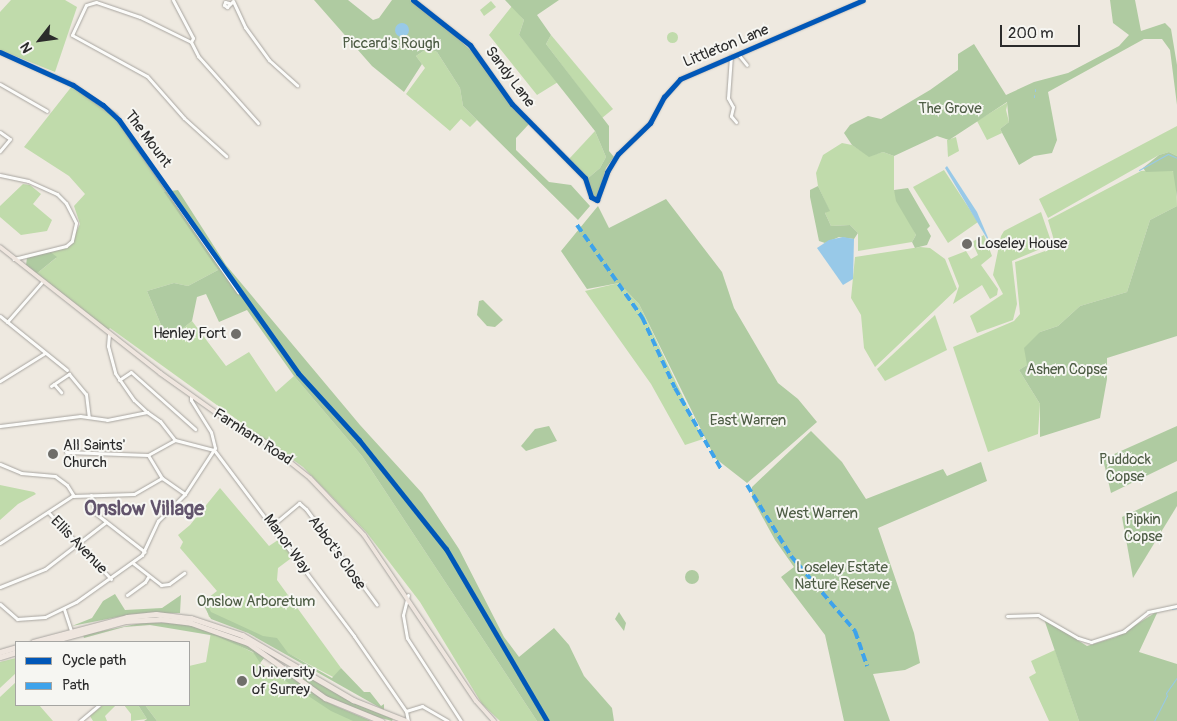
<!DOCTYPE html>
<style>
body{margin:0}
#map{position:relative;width:1177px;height:721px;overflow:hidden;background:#eee9e0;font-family:Pangolin,sans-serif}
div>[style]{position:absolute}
.green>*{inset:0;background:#c0dbab}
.round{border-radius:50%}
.forest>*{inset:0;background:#afcba1}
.water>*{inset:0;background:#98c9e8}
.stream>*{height:1px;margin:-0.5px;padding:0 0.5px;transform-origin:0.5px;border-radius:0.5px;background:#98c9e8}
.roads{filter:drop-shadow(0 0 1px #a8a5a0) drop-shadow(0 0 1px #a8a5a0)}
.minor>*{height:3px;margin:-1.5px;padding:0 1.5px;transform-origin:1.5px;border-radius:1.5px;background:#fcfcfa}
.major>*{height:4px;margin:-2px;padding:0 2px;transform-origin:2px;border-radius:2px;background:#efe6df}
.highway>*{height:5px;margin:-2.5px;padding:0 2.5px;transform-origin:2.5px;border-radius:2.5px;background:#efe6df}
.quiet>*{height:4px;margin-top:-2px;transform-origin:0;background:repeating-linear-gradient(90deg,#3ea3eb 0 8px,transparent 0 12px)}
.cycleway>*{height:5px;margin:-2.5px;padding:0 2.5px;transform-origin:2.5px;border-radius:2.5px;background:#0057b8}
.dots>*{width:14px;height:14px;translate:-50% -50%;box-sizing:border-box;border:2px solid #f6f6f2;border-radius:50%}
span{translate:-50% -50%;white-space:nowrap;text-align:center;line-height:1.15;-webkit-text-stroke:4px #f6f6f2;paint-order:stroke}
.park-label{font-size:15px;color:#4d5c44}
.street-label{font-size:15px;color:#2b2b2b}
.poi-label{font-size:15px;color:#2b2b2b}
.left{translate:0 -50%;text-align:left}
.right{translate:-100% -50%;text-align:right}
.district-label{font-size:20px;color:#62546c;font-weight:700}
.legend{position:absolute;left:15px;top:641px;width:175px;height:65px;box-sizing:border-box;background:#f6f6f2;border:1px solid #a5a5a2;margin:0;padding:6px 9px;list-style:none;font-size:15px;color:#2b2b2b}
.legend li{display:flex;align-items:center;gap:10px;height:25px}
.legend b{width:25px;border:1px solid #a5a5a2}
.north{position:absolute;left:15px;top:15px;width:50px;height:50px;-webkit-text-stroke:4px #f6f6f2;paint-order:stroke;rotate:240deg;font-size:14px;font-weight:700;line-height:20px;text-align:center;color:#2b2b2b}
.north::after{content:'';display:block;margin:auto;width:18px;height:22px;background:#2b2b2b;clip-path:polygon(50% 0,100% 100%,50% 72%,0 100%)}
.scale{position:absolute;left:1000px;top:25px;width:80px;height:22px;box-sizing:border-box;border:2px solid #2b2b2b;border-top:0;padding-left:6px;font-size:15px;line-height:18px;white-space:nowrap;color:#2b2b2b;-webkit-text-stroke:4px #f6f6f2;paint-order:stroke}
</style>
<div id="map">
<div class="green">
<i style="clip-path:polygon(11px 0,65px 0,77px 7px,55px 72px,0 50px,0 12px)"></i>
<i style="clip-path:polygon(491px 1px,496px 7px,484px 16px,480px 10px)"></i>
<i style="clip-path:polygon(512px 6px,524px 20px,519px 35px,558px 82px,537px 95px,489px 35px)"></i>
<i class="round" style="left:666.5px;top:31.5px;width:11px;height:11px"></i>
<i style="clip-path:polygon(551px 35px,613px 109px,602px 118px,546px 44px)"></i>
<i style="clip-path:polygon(428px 48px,437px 52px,460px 88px,463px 106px,477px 120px,470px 127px,461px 119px,450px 131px,406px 94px,425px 68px,416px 56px)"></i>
<i style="clip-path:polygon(72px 86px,104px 107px,122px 126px,169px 191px,218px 270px,188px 286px,174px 283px,147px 291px,161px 325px,177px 333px,192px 321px,226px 366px,249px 352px,276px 392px,294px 376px,362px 456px,537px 721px,500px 721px,482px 704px,420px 602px,367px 533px,303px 467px,110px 328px,107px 331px,35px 275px,56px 258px,49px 251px,62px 249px,72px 241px,80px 224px,74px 206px,85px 194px,69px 176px,24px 147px)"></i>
<i style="clip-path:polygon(1008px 102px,1006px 110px,1009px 122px,1000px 129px,1002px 133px,987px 140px,977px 121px)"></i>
<i style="clip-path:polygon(1177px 126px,1177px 156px,1169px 152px,1159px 155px,1048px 218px,1039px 199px)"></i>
<i style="clip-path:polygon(595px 131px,606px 157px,600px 168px,587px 179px,569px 159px)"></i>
<i style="clip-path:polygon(956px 137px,959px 151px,948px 157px,947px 140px)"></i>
<i style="clip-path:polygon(842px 143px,852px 145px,869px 156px,883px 152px,894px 156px,894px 190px,916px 235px,912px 242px,858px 251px,858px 233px,850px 225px,831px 226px,825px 213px,829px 210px,818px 186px,816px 173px,823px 155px)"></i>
<i style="clip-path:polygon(1170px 169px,1176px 174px,1177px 206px,1150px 220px,1127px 292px,1080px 306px,1058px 326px,1040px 332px,1027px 365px,1019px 370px,1040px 404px,1038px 434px,988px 452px,953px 347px,1014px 321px,1020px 314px,1015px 262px,1056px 247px,1048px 220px,1141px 171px)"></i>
<i style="clip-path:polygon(944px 170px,978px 222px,948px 243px,913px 187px)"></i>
<i style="clip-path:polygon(23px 184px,30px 185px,41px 194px,33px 204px,52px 220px,47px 231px,21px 235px,0 217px,0 206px)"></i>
<i style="clip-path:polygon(1041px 212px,1052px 244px,1012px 261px,1017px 304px,1013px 320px,977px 333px,970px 316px,1003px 294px,993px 275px,1001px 236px,1004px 231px)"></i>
<i style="clip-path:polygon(984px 235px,992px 256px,981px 265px,998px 289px,997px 295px,990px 299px,982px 285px,953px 304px,959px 286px,948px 258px,966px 251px,971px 259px,978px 255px,972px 242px)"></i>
<i style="clip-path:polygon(920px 247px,930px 248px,945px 259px,957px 289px,875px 367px,864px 348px,861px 315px,851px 298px,855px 257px)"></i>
<i style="clip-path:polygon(619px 283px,639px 304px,703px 439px,685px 445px,651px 384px,585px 291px)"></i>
<i style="clip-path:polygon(935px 315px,947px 350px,885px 381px,877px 369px)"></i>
<i style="clip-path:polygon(0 485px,34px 492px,36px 494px,18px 504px,0 520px)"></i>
<i style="clip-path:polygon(220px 488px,269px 546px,281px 538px,294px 556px,278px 568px,277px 580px,341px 668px,335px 678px,230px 623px,209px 617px,204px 601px,217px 591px,180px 548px,183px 542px,178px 535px,190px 525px)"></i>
<i style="clip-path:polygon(211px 632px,264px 658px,260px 663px,269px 670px,363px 721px,157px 721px,145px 705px,189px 705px,189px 666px,206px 662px)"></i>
<i style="clip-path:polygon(1055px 650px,1079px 721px,1049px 721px,1029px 677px,1036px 673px,1031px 661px)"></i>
<i style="clip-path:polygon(16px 658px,16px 673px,0 688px,0 662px)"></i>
<i style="clip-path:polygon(16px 682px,16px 705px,39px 705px,53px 721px,0 721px,0 697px)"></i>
<i style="clip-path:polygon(103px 705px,116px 705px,105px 716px,107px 721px,93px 721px,90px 716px)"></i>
<i style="clip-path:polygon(124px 705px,138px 705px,147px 719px,131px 721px,131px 714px)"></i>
</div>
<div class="forest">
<i style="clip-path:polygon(314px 0,348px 0,373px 20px,379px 18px,392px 0,410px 0,429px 12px,478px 57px,508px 100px,529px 124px,516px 138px,516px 150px,549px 182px,571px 185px,590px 206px,578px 220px,477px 120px,463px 106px,460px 88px,437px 52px,428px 48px,416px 56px,422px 64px,404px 92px,372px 66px)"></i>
<i style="clip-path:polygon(505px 0,559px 0,537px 15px,551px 35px,546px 44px,609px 126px,609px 151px,614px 157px,606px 168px,597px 198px,593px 196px,587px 179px,600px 168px,606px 157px,595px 131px,519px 35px,524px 20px)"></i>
<i style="clip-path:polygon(1110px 0,1135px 0,1141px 31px,1165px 23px,1171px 29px,1177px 65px,1177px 105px,1170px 50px,1162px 39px,1144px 39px,1048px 92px,1057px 140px,1052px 153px,1034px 156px,1019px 165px,1000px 129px,1009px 122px,1007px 102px,949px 140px,937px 136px,894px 156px,883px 152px,869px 157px,852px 145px,844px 133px,850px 125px,868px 116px,881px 119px,930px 90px,958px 70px,958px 54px,974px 44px,1006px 95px,1034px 82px,1068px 73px,1119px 46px,1129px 35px,1113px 23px)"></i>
<i style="clip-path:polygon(1169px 152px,1177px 156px,1177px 197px,1173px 171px,1146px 172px,1143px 168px,1159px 155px)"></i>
<i style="clip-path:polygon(818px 186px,830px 211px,825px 213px,831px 226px,850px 225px,858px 233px,854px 239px,839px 237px,825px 243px,819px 241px,810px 197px,810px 190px)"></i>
<i style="clip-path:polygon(908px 188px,930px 226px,927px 229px,931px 236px,927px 245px,915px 248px,912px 242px,916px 235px,896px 201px,894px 190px)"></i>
<i style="clip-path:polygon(178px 190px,226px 265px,360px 425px,422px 493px,459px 549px,504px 637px,519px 657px,554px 628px,569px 645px,584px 676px,612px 708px,614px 721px,537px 721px,362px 456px,294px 376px,247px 310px,219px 322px,206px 294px,197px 297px,192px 321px,177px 333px,171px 335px,161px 325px,147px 291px,174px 283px,188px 286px,218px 270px,164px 192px)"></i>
<i style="clip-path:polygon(666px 199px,722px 272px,734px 308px,778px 383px,798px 399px,817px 422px,747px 483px,715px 458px,639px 304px,619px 283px,587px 289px,561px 251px,598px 206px,609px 228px)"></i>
<i style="clip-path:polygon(1177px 206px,1177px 336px,1107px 358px,1107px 379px,1100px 418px,1040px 437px,1040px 404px,1019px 370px,1027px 365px,1024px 348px,1040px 332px,1058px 326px,1080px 306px,1127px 292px,1150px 220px)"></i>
<i style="clip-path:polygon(49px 251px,57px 257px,35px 275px,26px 265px,27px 258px)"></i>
<i style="clip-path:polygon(483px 300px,503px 320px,495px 327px,487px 326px,477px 315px,479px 301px)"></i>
<i style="clip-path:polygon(549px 426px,557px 441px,526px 451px,521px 446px,535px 429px)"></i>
<i style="clip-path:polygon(1177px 426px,1177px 461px,1111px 493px,1103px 459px)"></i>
<i style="clip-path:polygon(811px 431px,842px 462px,866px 499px,943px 469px,947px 476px,981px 462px,987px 481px,878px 528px,914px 633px,920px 663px,905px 670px,873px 674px,890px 721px,844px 721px,825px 635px,781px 577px,794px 567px,775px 540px,752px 498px,752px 487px)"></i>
<i style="clip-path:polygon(1177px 491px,1177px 506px,1133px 578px,1122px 517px)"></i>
<i class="round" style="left:685px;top:570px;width:14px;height:14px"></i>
<i style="clip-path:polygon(115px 594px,125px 610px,162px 608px,181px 595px,180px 613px,133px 614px,72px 626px,92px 618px,103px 601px)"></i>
<i style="clip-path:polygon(205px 600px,211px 612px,263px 636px,277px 638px,288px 653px,332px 678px,341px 668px,364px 692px,370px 692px,381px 706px,384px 704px,384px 710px,248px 633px,211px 619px,202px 602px)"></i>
<i style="clip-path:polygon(1158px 611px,1139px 652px,1177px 664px,1177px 721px,1079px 721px,1044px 619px,1087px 646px,1116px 637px)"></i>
<i style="clip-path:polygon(619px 612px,626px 623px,624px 631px,615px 619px)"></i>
<i style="clip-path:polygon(146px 622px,186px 624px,241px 642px,275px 664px,326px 702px,371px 721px,353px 721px,331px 711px,269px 670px,273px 664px,264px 658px,260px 663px,253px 652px,216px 636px,150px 625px,124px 627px,84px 638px,83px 635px)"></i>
<i style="clip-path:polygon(295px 668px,351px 702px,393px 719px,392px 721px,366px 714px,326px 697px,289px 669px)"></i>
<i style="clip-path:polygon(138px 705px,145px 705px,157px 721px,144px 721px,147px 719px)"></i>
</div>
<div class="water">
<i class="round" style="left:395px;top:23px;width:14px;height:14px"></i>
<i style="clip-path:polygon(947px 166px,977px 212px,992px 247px,945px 168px)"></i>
<i style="clip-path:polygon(843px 237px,854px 239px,853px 279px,843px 285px,817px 248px,829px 240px)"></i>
</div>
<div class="stream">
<i style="left:1035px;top:91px;width:2px;rotate:-90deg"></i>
<i style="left:1034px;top:97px;width:2px;rotate:-90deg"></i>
<i style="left:1139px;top:170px;width:33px;rotate:-29deg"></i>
<i style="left:1168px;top:154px;width:10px;rotate:24deg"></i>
<i style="left:1172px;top:609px;width:5px;rotate:-11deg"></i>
<i style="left:1154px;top:721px;width:28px;rotate:-63deg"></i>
<i style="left:1167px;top:696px;width:3px;rotate:-108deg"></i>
<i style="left:1166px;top:693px;width:19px;rotate:-55deg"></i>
</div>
<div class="roads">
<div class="minor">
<i style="left:173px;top:0;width:43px;rotate:62.2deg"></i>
<i style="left:193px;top:38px;width:4px;rotate:117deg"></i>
<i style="left:191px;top:42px;width:16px;rotate:63deg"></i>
<i style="left:198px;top:56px;width:90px;rotate:48.2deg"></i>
<i style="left:413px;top:0;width:73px;rotate:38.3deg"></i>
<i style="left:470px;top:45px;width:72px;rotate:54.6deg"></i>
<i style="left:512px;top:104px;width:104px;rotate:45.4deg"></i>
<i style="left:585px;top:178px;width:20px;rotate:72deg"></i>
<i style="left:591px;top:197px;width:7px;rotate:27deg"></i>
<i style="left:597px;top:200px;width:30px;rotate:-70deg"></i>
<i style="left:607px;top:172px;width:21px;rotate:-59deg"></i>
<i style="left:618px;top:154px;width:45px;rotate:-44.1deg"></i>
<i style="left:650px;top:123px;width:30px;rotate:-62deg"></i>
<i style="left:664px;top:97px;width:24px;rotate:-48deg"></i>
<i style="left:680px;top:79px;width:199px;rotate:-23.3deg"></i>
<i style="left:233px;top:1px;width:29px;rotate:65deg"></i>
<i style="left:245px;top:27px;width:41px;rotate:54deg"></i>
<i style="left:269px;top:60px;width:38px;rotate:42deg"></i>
<i style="left:229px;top:3px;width:4px;rotate:-166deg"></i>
<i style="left:225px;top:2px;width:3px;rotate:108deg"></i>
<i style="left:224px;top:5px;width:4px;rotate:34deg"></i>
<i style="left:227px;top:7px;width:8px;rotate:-45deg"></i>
<i style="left:191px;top:42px;width:57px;rotate:-153.9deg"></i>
<i style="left:140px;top:17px;width:46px;rotate:-161.2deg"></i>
<i style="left:96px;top:2px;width:10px;rotate:163deg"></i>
<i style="left:86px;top:5px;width:33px;rotate:115deg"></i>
<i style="left:72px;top:35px;width:85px;rotate:28.7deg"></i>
<i style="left:147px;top:76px;width:56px;rotate:48.6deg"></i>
<i style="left:184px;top:118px;width:57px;rotate:42.1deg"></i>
<i style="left:0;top:52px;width:80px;rotate:24.3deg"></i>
<i style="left:73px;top:85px;width:52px;rotate:35.5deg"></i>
<i style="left:115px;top:115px;width:216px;rotate:55.2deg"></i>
<i style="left:738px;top:54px;width:14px;rotate:51deg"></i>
<i style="left:731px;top:56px;width:42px;rotate:94.1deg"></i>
<i style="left:728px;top:98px;width:10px;rotate:61deg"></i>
<i style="left:733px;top:107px;width:9px;rotate:103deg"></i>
<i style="left:731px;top:116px;width:8px;rotate:50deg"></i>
<i style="left:0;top:84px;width:54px;rotate:29.9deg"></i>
<i style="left:0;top:132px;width:12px;rotate:35deg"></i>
<i style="left:10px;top:139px;width:16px;rotate:130deg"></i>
<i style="left:0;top:175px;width:29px;rotate:12deg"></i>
<i style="left:28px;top:181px;width:32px;rotate:24deg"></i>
<i style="left:57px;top:194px;width:13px;rotate:45deg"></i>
<i style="left:66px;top:203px;width:22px;rotate:63deg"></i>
<i style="left:76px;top:223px;width:18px;rotate:103deg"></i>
<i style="left:72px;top:241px;width:8px;rotate:140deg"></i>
<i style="left:66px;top:246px;width:54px;rotate:166deg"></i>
<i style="left:0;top:316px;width:86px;rotate:38.9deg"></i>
<i style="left:7px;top:322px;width:53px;rotate:-48.8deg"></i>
<i style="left:109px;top:334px;width:12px;rotate:95deg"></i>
<i style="left:108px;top:346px;width:28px;rotate:75deg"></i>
<i style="left:115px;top:373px;width:33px;rotate:55deg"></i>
<i style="left:134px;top:400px;width:18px;rotate:43deg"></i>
<i style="left:119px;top:380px;width:14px;rotate:-34deg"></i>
<i style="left:131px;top:372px;width:86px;rotate:41.7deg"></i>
<i style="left:0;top:381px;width:53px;rotate:-31.9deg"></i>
<i style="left:54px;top:384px;width:11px;rotate:49deg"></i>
<i style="left:51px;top:386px;width:22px;rotate:-34deg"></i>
<i style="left:69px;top:374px;width:26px;rotate:50deg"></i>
<i style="left:86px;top:394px;width:23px;rotate:83deg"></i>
<i style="left:0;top:426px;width:81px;rotate:-7.1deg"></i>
<i style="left:80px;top:416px;width:27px;rotate:8deg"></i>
<i style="left:107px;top:420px;width:41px;rotate:-11.3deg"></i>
<i style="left:147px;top:412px;width:16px;rotate:35deg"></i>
<i style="left:160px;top:421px;width:24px;rotate:52deg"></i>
<i style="left:175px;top:440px;width:40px;rotate:14.4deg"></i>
<i style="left:214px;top:450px;width:233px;rotate:53deg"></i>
<i style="left:354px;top:636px;width:91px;rotate:55.3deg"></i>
<i style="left:406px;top:711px;width:10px;rotate:79deg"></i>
<i style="left:66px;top:452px;width:82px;rotate:2.1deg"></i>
<i style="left:148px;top:455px;width:31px;rotate:-29deg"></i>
<i style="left:148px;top:455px;width:27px;rotate:59deg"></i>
<i style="left:162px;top:478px;width:28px;rotate:35deg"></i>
<i style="left:0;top:464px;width:23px;rotate:23deg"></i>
<i style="left:21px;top:473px;width:34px;rotate:5deg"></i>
<i style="left:55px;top:476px;width:15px;rotate:37deg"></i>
<i style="left:67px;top:485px;width:13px;rotate:58deg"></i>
<i style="left:91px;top:495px;width:18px;rotate:77deg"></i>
<i style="left:95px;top:513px;width:63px;rotate:38deg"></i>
<i style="left:48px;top:512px;width:92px;rotate:46.8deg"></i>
<i style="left:274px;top:524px;width:33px;rotate:-40deg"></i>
<i style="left:299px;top:503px;width:9px;rotate:41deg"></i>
<i style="left:306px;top:509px;width:119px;rotate:53.5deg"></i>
<i style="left:0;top:543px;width:86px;rotate:-33.1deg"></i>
<i style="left:72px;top:496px;width:62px;rotate:-1.8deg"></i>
<i style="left:134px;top:494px;width:32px;rotate:-30deg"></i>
<i style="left:133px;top:563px;width:36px;rotate:38deg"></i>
<i style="left:161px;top:585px;width:8px;rotate:-7deg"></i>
<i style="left:169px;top:584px;width:19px;rotate:-36deg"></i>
<i style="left:0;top:587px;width:48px;rotate:-21.8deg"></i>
<i style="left:45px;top:569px;width:77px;rotate:-37.6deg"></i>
<i style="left:127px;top:595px;width:22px;rotate:-36deg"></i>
<i style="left:145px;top:582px;width:6px;rotate:-59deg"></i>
<i style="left:408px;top:595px;width:21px;rotate:104deg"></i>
<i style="left:403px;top:615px;width:23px;rotate:80deg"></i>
<i style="left:407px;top:638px;width:99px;rotate:57deg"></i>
<i style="left:0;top:604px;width:23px;rotate:41deg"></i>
<i style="left:17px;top:619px;width:28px;rotate:-4deg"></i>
<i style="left:45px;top:617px;width:34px;rotate:-26deg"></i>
<i style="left:76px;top:602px;width:81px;rotate:-35.5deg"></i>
<i style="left:142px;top:555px;width:38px;rotate:-65deg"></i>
<i style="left:158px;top:521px;width:38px;rotate:-45deg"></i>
<i style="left:185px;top:494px;width:55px;rotate:-56.9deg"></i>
<i style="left:215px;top:448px;width:16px;rotate:-104deg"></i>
<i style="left:211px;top:432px;width:38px;rotate:-122deg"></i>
<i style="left:191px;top:400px;width:4px;rotate:-90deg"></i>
<i style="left:64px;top:609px;width:23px;rotate:72deg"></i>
<i style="left:1007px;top:616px;width:31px;rotate:-2deg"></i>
<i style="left:1038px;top:615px;width:46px;rotate:29.9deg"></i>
<i style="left:1078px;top:638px;width:14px;rotate:17deg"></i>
<i style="left:1091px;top:642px;width:35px;rotate:-18deg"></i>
<i style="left:1124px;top:631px;width:31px;rotate:-38deg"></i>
<i style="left:1148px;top:612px;width:30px;rotate:-12deg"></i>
<i style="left:406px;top:711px;width:17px;rotate:-17deg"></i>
<i style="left:422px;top:706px;width:30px;rotate:30deg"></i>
<i style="left:80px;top:721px;width:25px;rotate:-40deg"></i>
</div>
<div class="major">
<i style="left:0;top:247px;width:204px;rotate:38.2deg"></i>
<i style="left:160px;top:373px;width:93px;rotate:35.4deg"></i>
<i style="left:236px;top:427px;width:33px;rotate:27deg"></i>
<i style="left:265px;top:442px;width:58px;rotate:38.7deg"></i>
<i style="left:310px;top:478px;width:79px;rotate:46.5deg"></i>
<i style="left:364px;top:535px;width:200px;rotate:56deg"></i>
<i style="left:476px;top:701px;width:27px;rotate:48deg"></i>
</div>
<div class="highway">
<i style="left:33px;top:642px;width:97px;rotate:-14.9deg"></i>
<i style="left:127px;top:617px;width:29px;rotate:-6deg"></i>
<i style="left:156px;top:614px;width:35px;rotate:7deg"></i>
<i style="left:191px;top:618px;width:54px;rotate:18.4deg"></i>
<i style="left:242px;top:635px;width:129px;rotate:30.4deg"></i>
<i style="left:353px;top:700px;width:57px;rotate:21.6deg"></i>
<i style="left:48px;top:642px;width:81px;rotate:-15.1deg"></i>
<i style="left:126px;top:621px;width:34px;rotate:-3deg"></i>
<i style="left:160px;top:619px;width:31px;rotate:7deg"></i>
<i style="left:191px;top:623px;width:60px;rotate:19.3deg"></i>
<i style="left:248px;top:643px;width:95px;rotate:35.5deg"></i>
<i style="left:325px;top:698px;width:61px;rotate:22.3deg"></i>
<i style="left:0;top:652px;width:17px;rotate:-17deg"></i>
<i style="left:0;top:657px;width:17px;rotate:-17deg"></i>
</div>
</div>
<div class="quiet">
<i style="left:577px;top:225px;width:113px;rotate:54.8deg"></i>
<i style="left:642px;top:317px;width:78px;rotate:65.1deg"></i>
<i style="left:675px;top:388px;width:93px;rotate:60.4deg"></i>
<i style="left:747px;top:485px;width:84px;rotate:58.2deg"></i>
<i style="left:791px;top:556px;width:99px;rotate:49.5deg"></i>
<i style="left:855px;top:631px;width:37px;rotate:71deg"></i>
</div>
<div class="cycleway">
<i style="left:413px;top:0;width:73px;rotate:38.3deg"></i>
<i style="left:470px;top:45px;width:72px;rotate:54.6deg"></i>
<i style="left:512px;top:104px;width:104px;rotate:45.4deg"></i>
<i style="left:585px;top:178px;width:20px;rotate:72deg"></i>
<i style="left:591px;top:197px;width:7px;rotate:27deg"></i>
<i style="left:597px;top:200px;width:30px;rotate:-70deg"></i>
<i style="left:607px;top:172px;width:21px;rotate:-59deg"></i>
<i style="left:618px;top:154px;width:45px;rotate:-44.1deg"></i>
<i style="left:650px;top:123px;width:30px;rotate:-62deg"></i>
<i style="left:664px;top:97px;width:24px;rotate:-48deg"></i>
<i style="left:680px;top:79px;width:199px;rotate:-23.3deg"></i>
<i style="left:0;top:52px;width:80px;rotate:24.3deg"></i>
<i style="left:73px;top:85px;width:36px;rotate:34deg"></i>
<i style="left:103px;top:105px;width:22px;rotate:43deg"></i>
<i style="left:119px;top:120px;width:310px;rotate:54.7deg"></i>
<i style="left:298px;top:373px;width:91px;rotate:47.7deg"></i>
<i style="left:359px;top:440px;width:139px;rotate:51.4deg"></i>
<i style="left:446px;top:549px;width:199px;rotate:59.6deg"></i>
</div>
<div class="dots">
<i style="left:967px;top:244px;background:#6f6e6a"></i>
<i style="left:236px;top:334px;background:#6f6e6a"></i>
<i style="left:53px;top:454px;background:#6f6e6a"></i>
<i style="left:242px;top:681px;background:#6f6e6a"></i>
</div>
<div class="park-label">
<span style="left:391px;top:44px">Piccard's Rough</span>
<span style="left:950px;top:109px">The Grove</span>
<span style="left:1067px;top:370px">Ashen Copse</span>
<span style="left:748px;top:421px">East Warren</span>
<span style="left:1125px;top:468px">Puddock<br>Copse</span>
<span style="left:817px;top:514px">West Warren</span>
<span style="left:1143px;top:528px">Pipkin<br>Copse</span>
<span style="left:842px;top:576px">Loseley Estate<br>Nature Reserve</span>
<span style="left:256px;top:602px">Onslow Arboretum</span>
</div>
<div class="street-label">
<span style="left:726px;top:46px;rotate:-22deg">Littleton Lane</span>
<span style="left:510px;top:77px;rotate:53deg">Sandy Lane</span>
<span style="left:148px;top:139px;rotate:53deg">The Mount</span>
<span style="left:253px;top:437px;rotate:33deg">Farnham Road</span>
<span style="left:287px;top:544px;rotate:54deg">Manor Way</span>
<span style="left:79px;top:545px;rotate:46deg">Ellis Avenue</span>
<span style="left:337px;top:553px;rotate:54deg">Abbot's Close</span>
</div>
<div class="poi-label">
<span class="left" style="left:977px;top:244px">Loseley House</span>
<span class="right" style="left:226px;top:334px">Henley Fort</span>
<span class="left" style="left:63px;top:454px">All Saints'<br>Church</span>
<span class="left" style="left:252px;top:681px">University<br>of Surrey</span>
</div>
<div class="district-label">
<span style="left:144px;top:508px">Onslow Village</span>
</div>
<ul class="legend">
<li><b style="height:6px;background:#0057b8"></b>Cycle path</li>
<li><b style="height:6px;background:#3ea3eb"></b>Path</li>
</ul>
<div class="north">N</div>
<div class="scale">200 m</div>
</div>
